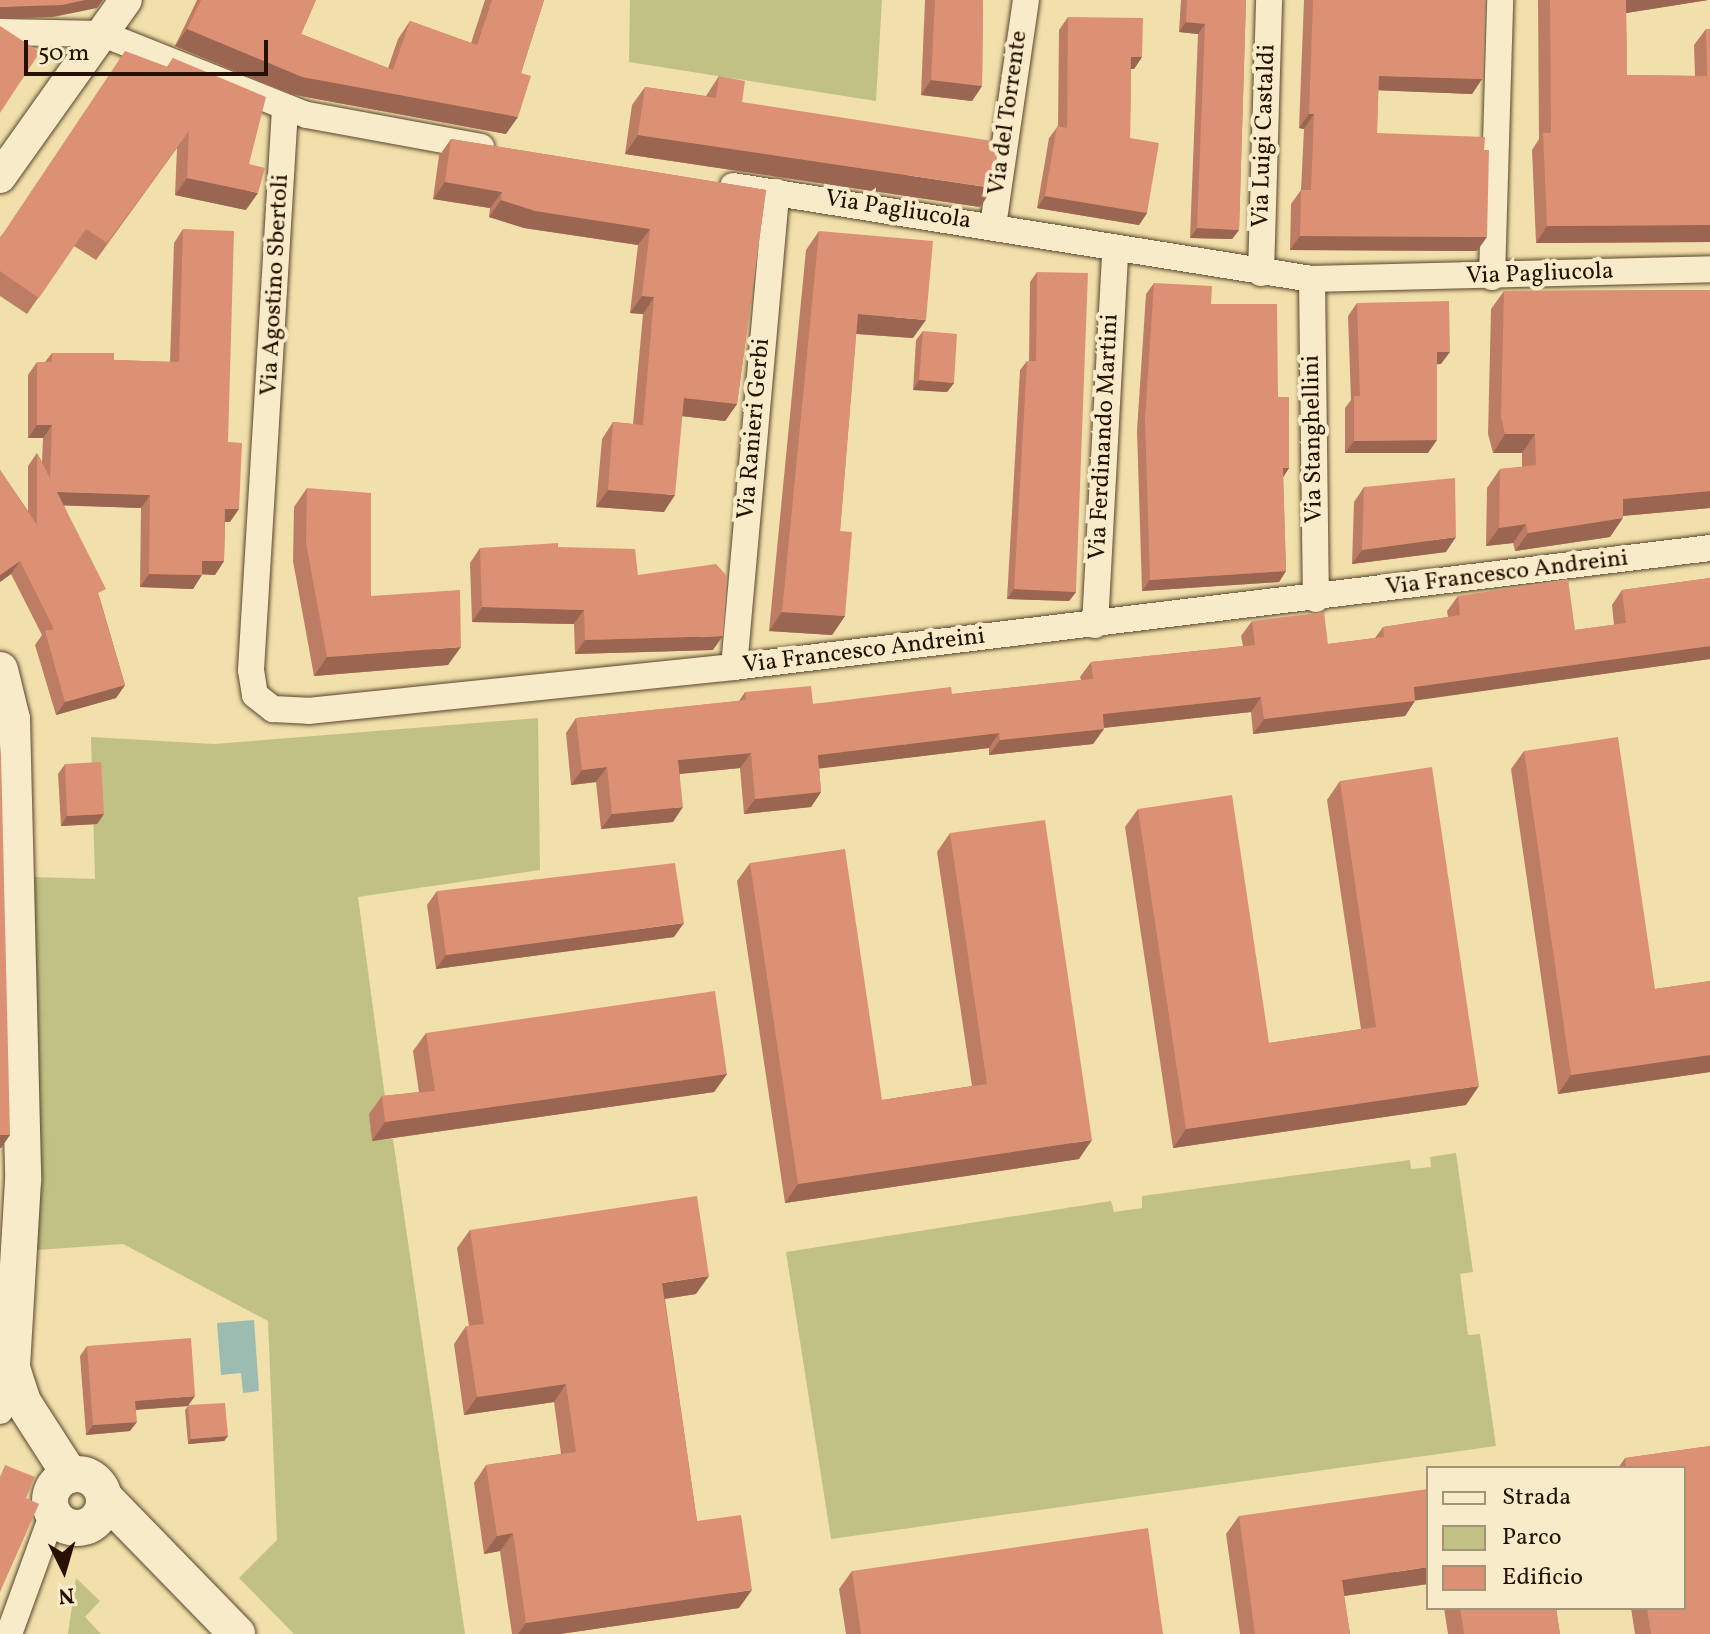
<!DOCTYPE html>
<style>
body{margin:0}
#map{position:relative;width:1710px;height:1634px;overflow:hidden;background:#f2e0ac;font-family:Vollkorn,serif}
div>[style]{position:absolute}
.green>*{inset:0;background:#c1c085}
.water>*{inset:0;background:#9cbcb1}
.roads{filter:drop-shadow(0 0 2px #59452b) drop-shadow(0 0 2px #59452b)}
.minor>*{height:26px;margin:-13px;padding:0 13px;transform-origin:13px;border-radius:13px;background:#f7ebc9}
.tertiary>*{height:32px;margin:-16px;padding:0 16px;transform-origin:16px;border-radius:16px;background:#f7ebc9}
.secondary>*{height:36px;margin:-18px;padding:0 18px;transform-origin:18px;border-radius:18px;background:#f7ebc9}
.secondary>.ring{margin:-18px;padding:0;box-sizing:content-box;background:none;border:36px solid #f7ebc9;border-radius:50%}
.wall>*{inset:0;background:#bd7d64}
.shaded-wall>*{inset:0;background:#9a6651}
.building>*{inset:0;background:#dc9174}
span{translate:-50% -50%;white-space:nowrap;text-align:center;line-height:1.15;-webkit-text-stroke:8px #f7ebc9;paint-order:stroke}
.street-label{font-size:24px;color:#261100}
.legend{position:absolute;left:1426px;top:1466px;width:260px;height:144px;box-sizing:border-box;background:#f7ebc9;border:2px solid #a39479;margin:0;padding:10px 14px;list-style:none;font-size:24px;color:#261100}
.legend li{display:flex;align-items:center;gap:16px;height:40px}
.legend b{width:40px;border:2px solid #a39479}
.north{position:absolute;left:24px;top:1530px;width:80px;height:80px;-webkit-text-stroke:6px #f7ebc9;paint-order:stroke;rotate:175deg;font-size:22px;font-weight:700;line-height:32px;text-align:center;color:#261100}
.north::after{content:'';display:block;margin:auto;width:28px;height:36px;background:#261100;clip-path:polygon(50% 0,100% 100%,50% 72%,0 100%)}
.scale{position:absolute;left:24px;top:40px;width:244px;height:36px;box-sizing:border-box;border:4px solid #261100;border-top:0;padding-left:10px;font-size:24px;line-height:28px;white-space:nowrap;color:#261100;-webkit-text-stroke:6px #f7ebc9;paint-order:stroke}
</style>
<div id="map">
<div class="green">
<i style="clip-path:polygon(630px 0,882px 0,876px 101px,629px 62px)"></i>
<i style="clip-path:polygon(538px 718px,540px 870px,358px 897px,387px 1112px,372px 1140px,393px 1139px,465px 1634px,294px 1634px,239px 1578px,277px 1540px,268px 1321px,123px 1244px,37px 1250px,34px 877px,95px 879px,91px 737px,214px 744px)"></i>
<i style="clip-path:polygon(1456px 1153px,1473px 1272px,1460px 1274px,1468px 1335px,1480px 1334px,1496px 1446px,831px 1539px,786px 1252px,1111px 1201px,1114px 1212px,1142px 1208px,1142px 1196px,1410px 1160px,1411px 1169px,1431px 1167px,1430px 1157px)"></i>
<i style="clip-path:polygon(76px 1578px,100px 1601px,85px 1617px,101px 1634px,68px 1634px)"></i>
</div>
<div class="water">
<i style="clip-path:polygon(254px 1320px,259px 1391px,243px 1393px,241px 1373px,221px 1375px,217px 1323px)"></i>
</div>
<div class="roads">
<div class="minor">
<i style="left:0;top:32px;width:103px;rotate:1.1deg"></i>
<i style="left:103px;top:34px;width:219px;rotate:21.7deg"></i>
<i style="left:307px;top:115px;width:177px;rotate:10.4deg"></i>
<i style="left:285px;top:109px;width:562px;rotate:93.47deg"></i>
<i style="left:251px;top:670px;width:25px;rotate:81deg"></i>
<i style="left:255px;top:695px;width:23px;rotate:38deg"></i>
<i style="left:273px;top:709px;width:35px;rotate:3deg"></i>
<i style="left:308px;top:711px;width:428px;rotate:-5.9deg"></i>
<i style="left:734px;top:667px;width:983px;rotate:-6.95deg"></i>
<i style="left:733px;top:186px;width:586px;rotate:9.13deg"></i>
<i style="left:1312px;top:279px;width:398px;rotate:-1.4deg"></i>
<i style="left:993px;top:226px;width:228px;rotate:-81.7deg"></i>
<i style="left:1261px;top:273px;width:273px;rotate:-88.3deg"></i>
<i style="left:1492px;top:277px;width:277px;rotate:-88.3deg"></i>
<i style="left:1312px;top:279px;width:320px;rotate:89.3deg"></i>
<i style="left:1095px;top:625px;width:376px;rotate:-86.9deg"></i>
<i style="left:734px;top:667px;width:477px;rotate:-84.9deg"></i>
<i style="left:0;top:1411px;width:34px;rotate:-63deg"></i>
<i style="left:9px;top:1634px;width:129px;rotate:-70deg"></i>
</div>
<div class="tertiary">
<i style="left:0;top:177px;width:217px;rotate:-54.6deg"></i>
</div>
<div class="secondary">
<i style="left:0;top:670px;width:50px;rotate:76.2deg"></i>
<i style="left:12px;top:719px;width:462px;rotate:88.6deg"></i>
<i style="left:23px;top:1181px;width:187px;rotate:93.4deg"></i>
<i style="left:12px;top:1368px;width:36px;rotate:72deg"></i>
<i style="left:23px;top:1402px;width:87px;rotate:57.2deg"></i>
<i class="ring" style="left:50px;top:1474px;width:18px;height:18px"></i>
<i style="left:104px;top:1497px;width:191px;rotate:45.8deg"></i>
</div>
</div>
<div class="wall">
<i style="clip-path:polygon(197px 0,316px 0,301px 34px,388px 68px,398px 39px,410px 21px,471px 43px,485px 0,544px 0,521px 73px,506px 134px,290px 94px,175px 46px)"></i>
<i style="clip-path:polygon(925px 0,983px 0,982px 86px,972px 101px,921px 95px)"></i>
<i style="clip-path:polygon(1181px 0,1246px 0,1239px 230px,1232px 239px,1190px 238px,1198px 34px,1179px 32px)"></i>
<i style="clip-path:polygon(1304px 0,1485px 0,1482px 79px,1472px 94px,1378px 90px,1377px 133px,1477px 251px,1290px 250px,1291px 204px,1301px 190px,1304px 129px,1299px 128px)"></i>
<i style="clip-path:polygon(1538px 0,1708px 0,1626px 13px,1627px 75px,1695px 76px,1694px 45px,1706px 29px,1710px 29px,1710px 242px,1536px 243px,1532px 150px,1539px 139px)"></i>
<i style="clip-path:polygon(1068px 17px,1142px 57px,1134px 69px,1131px 69px,1130px 138px,1147px 213px,1139px 225px,1037px 208px,1049px 138px,1058px 126px,1059px 30px)"></i>
<i style="clip-path:polygon(173px 58px,249px 164px,246px 210px,175px 195px,177px 148px,96px 260px,74px 246px,27px 314px,0 296px,0 237px,167px 67px)"></i>
<i style="clip-path:polygon(719px 76px,742px 102px,980px 207px,625px 154px,632px 105px,645px 87px,706px 96px)"></i>
<i style="clip-path:polygon(451px 139px,766px 190px,737px 404px,725px 421px,682px 416px,664px 512px,596px 507px,602px 439px,613px 422px,633px 424px,643px 314px,630px 313px,638px 245px,524px 228px,489px 217px,490px 208px,433px 199px,439px 156px)"></i>
<i style="clip-path:polygon(183px 229px,228px 442px,230px 522px,225px 522px,224px 561px,215px 575px,202px 574px,193px 589px,140px 587px,141px 508px,64px 505px,100px 599px,125px 685px,116px 698px,56px 715px,35px 645px,42px 635px,11px 574px,0 582px,0 470px,28px 511px,28px 466px,37px 453px,42px 462px,43px 438px,28px 438px,28px 375px,37px 362px,45px 362px,52px 353px,114px 360px,170px 362px,174px 243px)"></i>
<i style="clip-path:polygon(819px 231px,913px 338px,856px 334px,840px 531px,845px 616px,832px 635px,769px 631px,806px 250px)"></i>
<i style="clip-path:polygon(1037px 272px,1076px 592px,1069px 601px,1007px 599px,1020px 370px,1027px 361px,1029px 361px,1030px 282px)"></i>
<i style="clip-path:polygon(1154px 283px,1211px 304px,1278px 397px,1289px 468px,1283px 477px,1286px 571px,1279px 582px,1142px 591px,1137px 430px,1146px 294px)"></i>
<i style="clip-path:polygon(1710px 290px,1710px 508px,1623px 516px,1610px 537px,1515px 551px,1513px 543px,1486px 546px,1487px 488px,1500px 469px,1522px 467px,1522px 453px,1493px 453px,1488px 434px,1491px 309px,1504px 291px)"></i>
<i style="clip-path:polygon(1357px 303px,1441px 364px,1437px 364px,1428px 453px,1345px 453px,1345px 408px,1351px 400px,1348px 316px)"></i>
<i style="clip-path:polygon(923px 331px,954px 383px,947px 392px,913px 390px,916px 340px)"></i>
<i style="clip-path:polygon(1364px 487px,1446px 552px,1352px 564px,1354px 502px)"></i>
<i style="clip-path:polygon(307px 488px,371px 596px,448px 665px,314px 676px,293px 561px,294px 507px)"></i>
<i style="clip-path:polygon(558px 547px,638px 575px,713px 650px,575px 654px,574px 624px,472px 622px,470px 563px,480px 548px)"></i>
<i style="clip-path:polygon(1710px 578px,1710px 659px,1415px 700px,1405px 716px,1253px 734px,1251px 712px,1104px 728px,1093px 744px,989px 755px,989px 748px,819px 768px,821px 792px,811px 807px,744px 814px,740px 768px,680px 774px,673px 822px,601px 829px,596px 782px,571px 785px,566px 733px,576px 718px,739px 701px,745px 692px,813px 704px,952px 694px,1081px 680px,1080px 677px,1091px 662px,1243px 646px,1241px 636px,1252px 621px,1328px 644px,1375px 638px,1383px 627px,1448px 617px,1447px 611px,1458px 596px,1575px 630px,1614px 625px,1612px 605px,1622px 590px)"></i>
<i style="clip-path:polygon(1524px 751px,1655px 989px,1710px 981px,1710px 1072px,1558px 1094px,1511px 769px)"></i>
<i style="clip-path:polygon(65px 764px,104px 814px,97px 824px,61px 826px,58px 774px)"></i>
<i style="clip-path:polygon(1340px 781px,1466px 1105px,1173px 1148px,1125px 827px,1138px 809px,1269px 1043px,1361px 1029px,1327px 800px)"></i>
<i style="clip-path:polygon(950px 833px,1079px 1159px,785px 1203px,737px 881px,750px 863px,882px 1100px,972px 1086px,937px 852px)"></i>
<i style="clip-path:polygon(437px 891px,674px 937px,436px 969px,427px 905px)"></i>
<i style="clip-path:polygon(426px 1033px,727px 1074px,714px 1092px,372px 1141px,369px 1114px,382px 1096px,419px 1092px,413px 1051px)"></i>
<i style="clip-path:polygon(470px 1230px,696px 1294px,665px 1299px,697px 1521px,739px 1608px,560px 1634px,512px 1634px,500px 1551px,484px 1554px,474px 1483px,486px 1465px,561px 1454px,554px 1402px,464px 1415px,454px 1344px,466px 1326px,469px 1326px,457px 1248px)"></i>
<i style="clip-path:polygon(87px 1346px,189px 1405px,228px 1436px,224px 1441px,188px 1444px,185px 1410px,188px 1406px,136px 1410px,130px 1431px,86px 1435px,80px 1356px)"></i>
<i style="clip-path:polygon(1710px 1446px,1710px 1634px,1635px 1634px,1631px 1608px,1684px 1608px,1684px 1468px,1618px 1468px,1625px 1458px)"></i>
<i style="clip-path:polygon(1239px 1516px,1428px 1584px,1344px 1596px,1350px 1634px,1240px 1634px,1226px 1534px)"></i>
<i style="clip-path:polygon(852px 1571px,1163px 1634px,846px 1634px,839px 1589px)"></i>
<i style="clip-path:polygon(1444px 1608px,1556px 1608px,1560px 1634px,1448px 1634px)"></i>
</div>
<div class="shaded-wall">
<i style="clip-path:polygon(85px 0,103px 0,97px 8px,53px 17px,0 19px,0 7px)"></i>
<i style="clip-path:polygon(1625px 0,1708px 0,1614px 15px)"></i>
<i style="clip-path:polygon(1186px 22px,1205px 24px,1198px 34px,1179px 32px)"></i>
<i style="clip-path:polygon(187px 29px,518px 117px,506px 134px,290px 94px,175px 46px)"></i>
<i style="clip-path:polygon(1131px 57px,1142px 57px,1134px 69px,1122px 69px)"></i>
<i style="clip-path:polygon(1379px 76px,1482px 79px,1472px 94px,1369px 90px)"></i>
<i style="clip-path:polygon(931px 80px,982px 86px,972px 101px,921px 95px)"></i>
<i style="clip-path:polygon(1309px 114px,1314px 114px,1304px 129px,1299px 128px)"></i>
<i style="clip-path:polygon(638px 135px,993px 188px,980px 207px,625px 154px)"></i>
<i style="clip-path:polygon(187px 178px,258px 193px,246px 210px,175px 195px)"></i>
<i style="clip-path:polygon(445px 182px,502px 192px,490px 208px,433px 199px)"></i>
<i style="clip-path:polygon(1045px 196px,1147px 213px,1139px 225px,1037px 208px)"></i>
<i style="clip-path:polygon(501px 200px,650px 229px,638px 245px,524px 228px,489px 217px)"></i>
<i style="clip-path:polygon(1710px 225px,1710px 242px,1536px 243px,1547px 226px)"></i>
<i style="clip-path:polygon(1197px 228px,1239px 230px,1232px 239px,1190px 238px)"></i>
<i style="clip-path:polygon(1300px 236px,1487px 237px,1477px 251px,1290px 250px)"></i>
<i style="clip-path:polygon(642px 296px,654px 297px,643px 314px,630px 313px)"></i>
<i style="clip-path:polygon(858px 314px,926px 320px,913px 338px,844px 333px)"></i>
<i style="clip-path:polygon(1437px 352px,1450px 352px,1441px 364px,1428px 365px)"></i>
<i style="clip-path:polygon(919px 380px,954px 383px,947px 392px,913px 390px)"></i>
<i style="clip-path:polygon(684px 398px,737px 404px,725px 421px,672px 415px)"></i>
<i style="clip-path:polygon(37px 425px,52px 425px,43px 438px,28px 438px)"></i>
<i style="clip-path:polygon(1505px 434px,1535px 434px,1522px 453px,1493px 453px)"></i>
<i style="clip-path:polygon(1437px 440px,1428px 453px,1345px 453px,1354px 441px)"></i>
<i style="clip-path:polygon(1283px 468px,1289px 468px,1282px 479px)"></i>
<i style="clip-path:polygon(608px 490px,675px 495px,664px 512px,596px 507px)"></i>
<i style="clip-path:polygon(1710px 491px,1710px 508px,1610px 517px,1623px 499px)"></i>
<i style="clip-path:polygon(57px 492px,150px 495px,141px 508px,48px 505px)"></i>
<i style="clip-path:polygon(225px 509px,239px 509px,230px 522px,216px 522px)"></i>
<i style="clip-path:polygon(1623px 518px,1610px 537px,1515px 551px,1528px 533px)"></i>
<i style="clip-path:polygon(1526px 524px,1513px 543px,1486px 546px,1499px 528px)"></i>
<i style="clip-path:polygon(1456px 537px,1446px 552px,1352px 564px,1362px 550px)"></i>
<i style="clip-path:polygon(20px 561px,11px 574px,0 582px,0 575px)"></i>
<i style="clip-path:polygon(202px 561px,224px 561px,215px 575px,193px 574px)"></i>
<i style="clip-path:polygon(1286px 571px,1279px 582px,1142px 591px,1150px 580px)"></i>
<i style="clip-path:polygon(149px 574px,202px 575px,193px 589px,140px 587px)"></i>
<i style="clip-path:polygon(1014px 589px,1076px 592px,1069px 601px,1007px 599px)"></i>
<i style="clip-path:polygon(482px 607px,584px 610px,574px 624px,472px 622px)"></i>
<i style="clip-path:polygon(782px 612px,845px 616px,832px 635px,769px 631px)"></i>
<i style="clip-path:polygon(723px 636px,713px 650px,575px 654px,585px 640px)"></i>
<i style="clip-path:polygon(1710px 646px,1710px 659px,1405px 702px,1415px 701px,1405px 716px,1253px 734px,1264px 719px,1414px 687px)"></i>
<i style="clip-path:polygon(461px 647px,448px 665px,314px 676px,327px 657px)"></i>
<i style="clip-path:polygon(125px 685px,116px 698px,56px 715px,65px 702px)"></i>
<i style="clip-path:polygon(1261px 697px,1251px 712px,1092px 729px,1103px 714px)"></i>
<i style="clip-path:polygon(1104px 729px,1093px 744px,989px 755px,1000px 740px)"></i>
<i style="clip-path:polygon(999px 733px,989px 748px,807px 770px,818px 755px)"></i>
<i style="clip-path:polygon(751px 753px,740px 768px,668px 775px,678px 760px)"></i>
<i style="clip-path:polygon(607px 767px,596px 782px,571px 785px,582px 770px)"></i>
<i style="clip-path:polygon(821px 792px,811px 807px,744px 814px,755px 799px)"></i>
<i style="clip-path:polygon(683px 807px,673px 822px,601px 829px,612px 814px)"></i>
<i style="clip-path:polygon(104px 814px,97px 824px,61px 826px,67px 816px)"></i>
<i style="clip-path:polygon(684px 923px,674px 937px,436px 969px,446px 955px)"></i>
<i style="clip-path:polygon(1710px 1055px,1710px 1072px,1558px 1094px,1571px 1075px)"></i>
<i style="clip-path:polygon(727px 1074px,714px 1092px,372px 1141px,385px 1122px)"></i>
<i style="clip-path:polygon(1479px 1086px,1466px 1105px,1173px 1148px,1186px 1129px)"></i>
<i style="clip-path:polygon(0 1135px,10px 1135px,1px 1148px,0 1148px)"></i>
<i style="clip-path:polygon(1092px 1140px,1079px 1159px,785px 1203px,798px 1184px)"></i>
<i style="clip-path:polygon(709px 1276px,696px 1294px,650px 1301px,662px 1283px)"></i>
<i style="clip-path:polygon(566px 1384px,554px 1402px,464px 1415px,477px 1397px)"></i>
<i style="clip-path:polygon(195px 1396px,188px 1406px,129px 1410px,135px 1401px)"></i>
<i style="clip-path:polygon(137px 1422px,130px 1431px,86px 1435px,93px 1425px)"></i>
<i style="clip-path:polygon(228px 1436px,224px 1441px,188px 1444px,191px 1439px)"></i>
<i style="clip-path:polygon(513px 1533px,500px 1551px,484px 1554px,497px 1536px)"></i>
<i style="clip-path:polygon(1428px 1567px,1428px 1584px,1329px 1598px,1342px 1580px)"></i>
<i style="clip-path:polygon(752px 1590px,739px 1608px,560px 1634px,518px 1634px,526px 1623px)"></i>
</div>
<div class="building">
<i style="clip-path:polygon(0 0,85px 0,62px 5px,0 7px)"></i>
<i style="clip-path:polygon(201px 0,316px 0,301px 34px,393px 70px,410px 21px,477px 45px,492px 0,544px 0,521px 73px,531px 76px,518px 117px,302px 77px,187px 29px)"></i>
<i style="clip-path:polygon(935px 0,983px 0,982px 86px,931px 80px)"></i>
<i style="clip-path:polygon(1187px 0,1246px 0,1239px 230px,1197px 228px,1205px 24px,1186px 22px)"></i>
<i style="clip-path:polygon(1313px 0,1485px 0,1482px 79px,1379px 76px,1377px 133px,1485px 137px,1484px 150px,1489px 150px,1487px 237px,1300px 236px,1301px 190px,1311px 190px,1314px 114px,1309px 114px)"></i>
<i style="clip-path:polygon(1550px 0,1626px 0,1627px 75px,1707px 76px,1706px 29px,1710px 29px,1710px 225px,1547px 226px,1543px 133px,1551px 133px)"></i>
<i style="clip-path:polygon(1068px 17px,1143px 18px,1142px 57px,1131px 57px,1130px 138px,1159px 143px,1147px 213px,1045px 196px,1057px 126px,1067px 128px)"></i>
<i style="clip-path:polygon(0 26px,40px 52px,0 113px)"></i>
<i style="clip-path:polygon(125px 51px,168px 67px,173px 58px,266px 97px,249px 164px,265px 168px,258px 193px,187px 178px,189px 131px,107px 243px,86px 229px,39px 298px,0 271px,0 238px)"></i>
<i style="clip-path:polygon(719px 76px,745px 81px,742px 102px,999px 142px,993px 188px,638px 135px,645px 87px,716px 98px)"></i>
<i style="clip-path:polygon(451px 139px,766px 190px,737px 404px,684px 398px,675px 495px,608px 490px,613px 422px,643px 425px,654px 297px,642px 296px,650px 229px,535px 211px,501px 200px,502px 192px,445px 182px)"></i>
<i style="clip-path:polygon(183px 229px,234px 231px,228px 442px,242px 443px,239px 509px,225px 509px,224px 561px,202px 561px,202px 575px,149px 574px,150px 495px,57px 492px,106px 589px,98px 593px,125px 685px,65px 702px,45px 631px,54px 629px,20px 561px,0 575px,0 470px,37px 525px,37px 453px,50px 478px,52px 425px,37px 425px,37px 362px,52px 362px,52px 353px,114px 353px,114px 360px,179px 362px)"></i>
<i style="clip-path:polygon(819px 231px,933px 241px,926px 320px,858px 314px,840px 531px,852px 532px,845px 616px,782px 612px)"></i>
<i style="clip-path:polygon(1037px 272px,1088px 273px,1076px 592px,1014px 589px,1027px 361px,1036px 361px)"></i>
<i style="clip-path:polygon(1154px 283px,1212px 286px,1211px 304px,1277px 304px,1278px 397px,1289px 397px,1289px 468px,1283px 468px,1286px 571px,1150px 580px,1145px 419px)"></i>
<i style="clip-path:polygon(1710px 290px,1710px 491px,1623px 499px,1623px 518px,1528px 533px,1526px 524px,1499px 528px,1500px 469px,1536px 465px,1535px 434px,1505px 434px,1501px 416px,1504px 291px)"></i>
<i style="clip-path:polygon(1449px 301px,1450px 352px,1437px 352px,1437px 440px,1354px 441px,1354px 396px,1360px 396px,1357px 303px)"></i>
<i style="clip-path:polygon(923px 331px,957px 334px,954px 383px,919px 380px)"></i>
<i style="clip-path:polygon(1455px 478px,1456px 537px,1362px 550px,1364px 487px)"></i>
<i style="clip-path:polygon(307px 488px,371px 493px,371px 596px,460px 590px,461px 647px,327px 657px,306px 543px)"></i>
<i style="clip-path:polygon(558px 543px,558px 547px,635px 549px,638px 575px,716px 564px,727px 576px,723px 636px,585px 640px,584px 610px,482px 607px,480px 548px)"></i>
<i style="clip-path:polygon(1710px 578px,1710px 646px,1414px 687px,1415px 701px,1264px 719px,1261px 697px,1103px 714px,1104px 729px,1000px 740px,999px 733px,818px 755px,821px 792px,755px 799px,751px 753px,678px 760px,683px 807px,612px 814px,607px 767px,582px 770px,576px 718px,746px 700px,745px 692px,811px 686px,813px 704px,951px 687px,952px 694px,1093px 679px,1091px 662px,1255px 645px,1252px 621px,1324px 612px,1328px 644px,1384px 637px,1383px 627px,1460px 615px,1458px 596px,1568px 579px,1575px 630px,1626px 623px,1622px 590px)"></i>
<i style="clip-path:polygon(1618px 737px,1655px 989px,1710px 981px,1710px 1055px,1571px 1075px,1524px 751px)"></i>
<i style="clip-path:polygon(0 744px,1px 754px,10px 1135px,0 1135px)"></i>
<i style="clip-path:polygon(101px 762px,104px 814px,67px 816px,65px 764px)"></i>
<i style="clip-path:polygon(1432px 767px,1479px 1086px,1186px 1129px,1138px 809px,1232px 795px,1269px 1043px,1376px 1027px,1340px 781px)"></i>
<i style="clip-path:polygon(1045px 820px,1092px 1140px,798px 1184px,750px 863px,845px 849px,882px 1100px,987px 1084px,950px 833px)"></i>
<i style="clip-path:polygon(675px 863px,684px 923px,446px 955px,437px 891px)"></i>
<i style="clip-path:polygon(715px 991px,727px 1074px,385px 1122px,382px 1096px,435px 1091px,426px 1033px)"></i>
<i style="clip-path:polygon(697px 1196px,709px 1276px,662px 1283px,697px 1521px,741px 1515px,752px 1590px,526px 1623px,513px 1533px,497px 1536px,486px 1465px,576px 1452px,566px 1384px,477px 1397px,466px 1326px,484px 1324px,470px 1230px)"></i>
<i style="clip-path:polygon(191px 1338px,195px 1396px,135px 1401px,137px 1422px,93px 1425px,87px 1346px)"></i>
<i style="clip-path:polygon(225px 1403px,228px 1436px,191px 1439px,188px 1405px)"></i>
<i style="clip-path:polygon(1710px 1446px,1710px 1634px,1651px 1634px,1647px 1608px,1684px 1608px,1684px 1468px,1626px 1468px,1625px 1458px)"></i>
<i style="clip-path:polygon(5px 1465px,35px 1477px,26px 1498px,39px 1504px,0 1592px,0 1477px)"></i>
<i style="clip-path:polygon(1428px 1489px,1428px 1567px,1342px 1580px,1350px 1634px,1255px 1634px,1239px 1516px)"></i>
<i style="clip-path:polygon(1148px 1528px,1163px 1634px,861px 1634px,852px 1571px)"></i>
<i style="clip-path:polygon(1460px 1608px,1556px 1608px,1560px 1634px,1464px 1634px)"></i>
</div>
<div class="street-label">
<span style="left:1009px;top:113px;rotate:-82deg">Via del Torrente</span>
<span style="left:1265px;top:136px;rotate:-88deg">Via Luigi Castaldi</span>
<span style="left:898px;top:211px;rotate:9deg">Via Pagliucola</span>
<span style="left:1540px;top:275px;rotate:-2deg">Via Pagliucola</span>
<span style="left:276px;top:285px;rotate:-87deg">Via Agostino Sbertoli</span>
<span style="left:755px;top:429px;rotate:-85deg">Via Ranieri Gerbi</span>
<span style="left:1105px;top:437px;rotate:-87deg">Via Ferdinando Martini</span>
<span style="left:1314px;top:439px;rotate:-91deg">Via Stanghellini</span>
<span style="left:1507px;top:574px;rotate:-7deg">Via Francesco Andreini</span>
<span style="left:864px;top:652px;rotate:-7deg">Via Francesco Andreini</span>
</div>
<ul class="legend">
<li><b style="height:10px;background:#f7ebc9"></b>Strada</li>
<li><b style="height:22px;background:#c1c085"></b>Parco</li>
<li><b style="height:22px;background:#dc9174"></b>Edificio</li>
</ul>
<div class="north">N</div>
<div class="scale">50 m</div>
</div>
